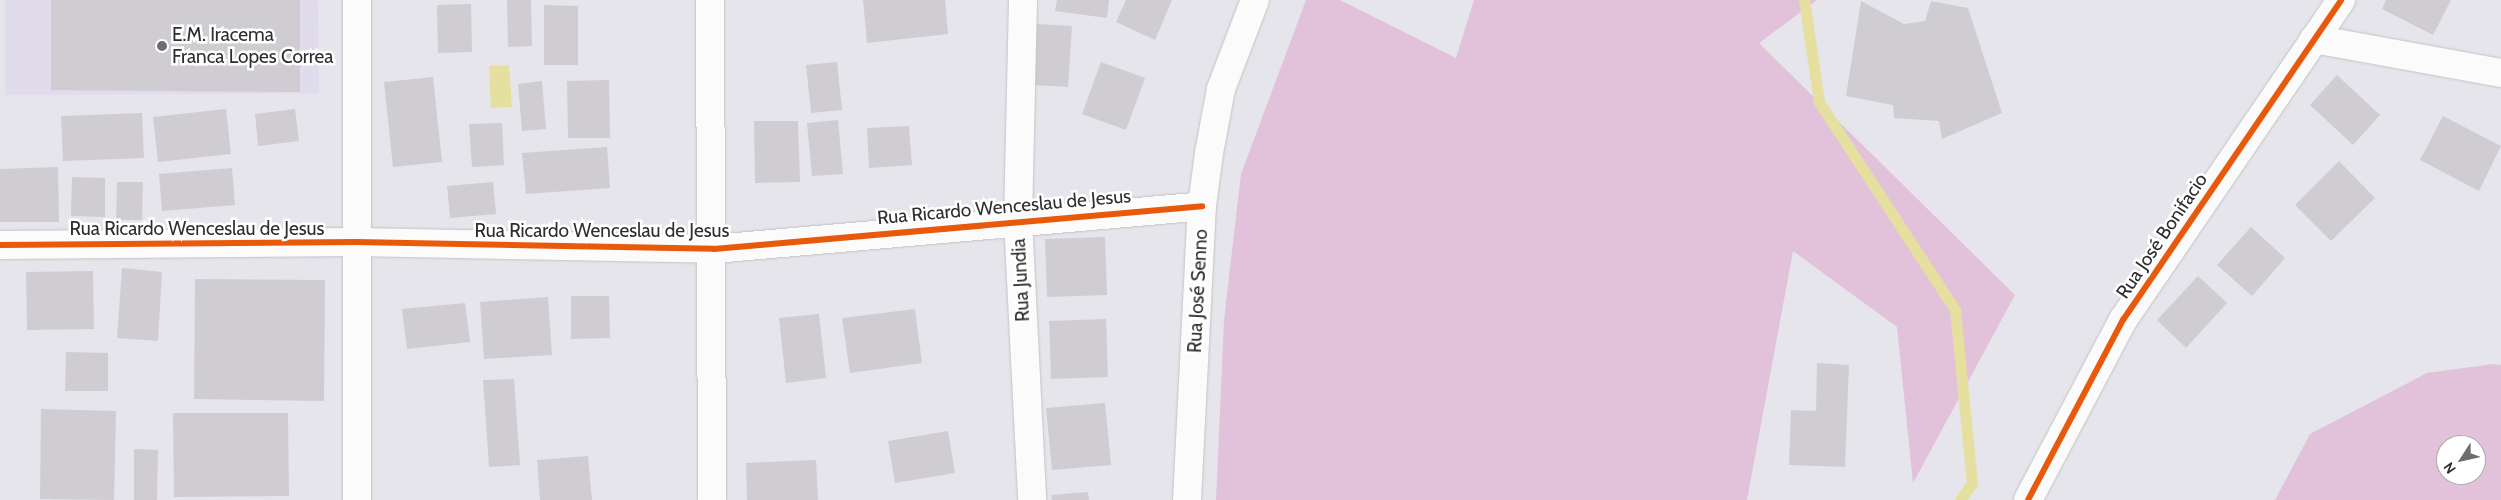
<!DOCTYPE html>
<meta charset="utf-8">
<style>
body{margin:0}
#map{position:relative;width:2501px;height:500px;overflow:hidden;background:#e6e5eb;font-family:Cabin,sans-serif}
div>[style]{position:absolute}
.education>*{inset:0;background:#e0dcec}
.green>*{inset:0;background:#e2c1da}
.water>*{inset:0;background:#e5dfa0}
.stream>*{height:11px;margin:-5.5px;padding:0 5.5px;transform-origin:5.5px;border-radius:5.5px;background:#e5dfa0}
.building>*{inset:0;background:#cfcdd2}
.roads{filter:drop-shadow(0 0 1px #c3c3c4) drop-shadow(0 0 1px #c3c3c4)}
.minor>*{height:28px;margin:-14px;padding:0 14px;transform-origin:14px;border-radius:14px;background:#fbfbfc}
.cycleway>*{height:6px;margin:-3px;padding:0 3px;transform-origin:3px;border-radius:3px;background:#e8590c}
.dots>*{width:14px;height:14px;translate:-50% -50%;box-sizing:border-box;border:2px solid #fff;border-radius:50%}
span{translate:-50% -50%;white-space:nowrap;text-align:center;line-height:1.15;-webkit-text-stroke:5px #fff;paint-order:stroke}
.poi-label{font-size:19px;color:#2e2e2e}
.left{translate:0 -50%;text-align:left}
.street-label{font-size:19px;color:#2e2e2e}
.north{position:absolute;left:2436px;top:435px;width:50px;height:50px;box-sizing:border-box;background:#fff;border:1px solid #ababab;border-radius:50%;rotate:235deg;font-size:14px;font-weight:700;line-height:20px;text-align:center;color:#2e2e2e}
.north::after{content:'';display:block;margin:auto;width:18px;height:22px;background:#6e6e70;clip-path:polygon(50% 0,100% 100%,50% 72%,0 100%)}
</style>
<div id="map">
<div class="education">
<i style="clip-path:polygon(5px 0,318px 0,319px 93px,5px 95px)"></i>
</div>
<div class="green">
<i style="clip-path:polygon(1306px 0,1340px 0,1456px 58px,1474px 0,1817px 0,1759px 43px,2015px 295px,1913px 483px,1897px 327px,1793px 251px,1747px 500px,1216px 500px,1224px 320px,1241px 174px)"></i>
<i style="clip-path:polygon(evenodd,2493px 364px,2501px 365px,2501px 500px,2275px 500px,2310px 434px,2427px 373px,2493px 364px,2446px 445px,2476px 445px,2476px 475px,2446px 475px,2446px 445px)"></i>
</div>
<div class="water">
<i style="clip-path:polygon(509px 65px,512px 107px,491px 108px,489px 66px)"></i>
</div>
<div class="stream">
<i style="left:1804px;top:0;width:103px;rotate:81.6deg"></i>
<i style="left:1819px;top:102px;width:249px;rotate:56.8deg"></i>
<i style="left:1955px;top:310px;width:174px;rotate:84.4deg"></i>
<i style="left:1972px;top:483px;width:21px;rotate:125deg"></i>
</div>
<div class="building">
<i style="clip-path:polygon(51px 0,300px 0,300px 92px,51px 90px)"></i>
<i style="clip-path:polygon(507px 0,531px 0,532px 46px,508px 47px)"></i>
<i style="clip-path:polygon(863px 0,945px 0,948px 34px,867px 43px)"></i>
<i style="clip-path:polygon(1057px 0,1109px 0,1107px 18px,1055px 11px)"></i>
<i style="clip-path:polygon(1126px 0,1172px 0,1155px 40px,1116px 22px)"></i>
<i style="clip-path:polygon(2386px 0,2451px 0,2433px 35px,2382px 9px)"></i>
<i style="clip-path:polygon(1861px 1px,1904px 24px,1925px 21px,1931px 1px,1968px 8px,2002px 113px,1942px 139px,1939px 121px,1894px 118px,1893px 105px,1846px 96px)"></i>
<i style="clip-path:polygon(471px 4px,472px 52px,438px 53px,437px 5px)"></i>
<i style="clip-path:polygon(544px 5px,578px 6px,578px 65px,544px 65px)"></i>
<i style="clip-path:polygon(1037px 24px,1072px 26px,1068px 87px,1033px 85px)"></i>
<i style="clip-path:polygon(837px 62px,842px 110px,811px 113px,806px 65px)"></i>
<i style="clip-path:polygon(1101px 62px,1145px 78px,1126px 130px,1082px 114px)"></i>
<i style="clip-path:polygon(2337px 75px,2380px 115px,2353px 145px,2310px 105px)"></i>
<i style="clip-path:polygon(433px 77px,442px 162px,393px 167px,384px 82px)"></i>
<i style="clip-path:polygon(609px 80px,610px 138px,568px 138px,567px 81px)"></i>
<i style="clip-path:polygon(542px 81px,546px 129px,522px 131px,518px 84px)"></i>
<i style="clip-path:polygon(226px 109px,231px 154px,158px 162px,153px 117px)"></i>
<i style="clip-path:polygon(295px 109px,299px 141px,258px 146px,255px 114px)"></i>
<i style="clip-path:polygon(142px 113px,144px 158px,63px 161px,61px 116px)"></i>
<i style="clip-path:polygon(2443px 116px,2501px 146px,2479px 191px,2420px 160px)"></i>
<i style="clip-path:polygon(838px 120px,843px 174px,812px 176px,807px 123px)"></i>
<i style="clip-path:polygon(754px 121px,798px 121px,800px 182px,755px 183px)"></i>
<i style="clip-path:polygon(502px 123px,504px 165px,472px 167px,469px 124px)"></i>
<i style="clip-path:polygon(909px 126px,912px 165px,869px 168px,867px 128px)"></i>
<i style="clip-path:polygon(607px 147px,610px 188px,526px 194px,522px 153px)"></i>
<i style="clip-path:polygon(2339px 161px,2375px 198px,2331px 241px,2295px 205px)"></i>
<i style="clip-path:polygon(58px 167px,59px 222px,0 222px,0 169px)"></i>
<i style="clip-path:polygon(232px 168px,235px 205px,162px 211px,159px 174px)"></i>
<i style="clip-path:polygon(72px 177px,105px 178px,105px 217px,71px 216px)"></i>
<i style="clip-path:polygon(117px 182px,143px 182px,142px 220px,116px 220px)"></i>
<i style="clip-path:polygon(493px 182px,496px 214px,450px 218px,447px 186px)"></i>
<i style="clip-path:polygon(2251px 227px,2285px 258px,2252px 296px,2217px 265px)"></i>
<i style="clip-path:polygon(1105px 237px,1107px 295px,1047px 297px,1045px 239px)"></i>
<i style="clip-path:polygon(122px 268px,162px 272px,158px 341px,117px 338px)"></i>
<i style="clip-path:polygon(93px 271px,94px 329px,27px 330px,26px 272px)"></i>
<i style="clip-path:polygon(2198px 276px,2227px 303px,2186px 348px,2157px 320px)"></i>
<i style="clip-path:polygon(195px 279px,325px 280px,324px 401px,194px 399px)"></i>
<i style="clip-path:polygon(571px 296px,609px 296px,610px 338px,571px 339px)"></i>
<i style="clip-path:polygon(548px 297px,552px 355px,484px 359px,480px 302px)"></i>
<i style="clip-path:polygon(465px 303px,470px 342px,407px 349px,402px 309px)"></i>
<i style="clip-path:polygon(915px 309px,922px 363px,850px 373px,842px 318px)"></i>
<i style="clip-path:polygon(819px 314px,826px 378px,786px 383px,779px 318px)"></i>
<i style="clip-path:polygon(1106px 319px,1108px 377px,1051px 379px,1049px 321px)"></i>
<i style="clip-path:polygon(66px 352px,108px 353px,108px 391px,65px 391px)"></i>
<i style="clip-path:polygon(1817px 363px,1849px 365px,1845px 467px,1789px 465px,1791px 410px,1816px 411px)"></i>
<i style="clip-path:polygon(514px 379px,520px 465px,489px 467px,483px 380px)"></i>
<i style="clip-path:polygon(1105px 403px,1111px 465px,1052px 470px,1046px 408px)"></i>
<i style="clip-path:polygon(41px 409px,116px 411px,114px 500px,40px 499px)"></i>
<i style="clip-path:polygon(173px 413px,288px 413px,289px 496px,174px 497px)"></i>
<i style="clip-path:polygon(948px 431px,955px 473px,895px 483px,888px 441px)"></i>
<i style="clip-path:polygon(134px 449px,158px 450px,157px 500px,134px 500px)"></i>
<i style="clip-path:polygon(588px 456px,592px 500px,540px 500px,537px 460px)"></i>
<i style="clip-path:polygon(816px 460px,818px 500px,747px 500px,746px 463px)"></i>
<i style="clip-path:polygon(1088px 492px,1089px 500px,1052px 500px,1051px 495px)"></i>
</div>
<div class="roads">
<div class="minor">
<i style="left:710px;top:0;width:500px;rotate:89.77deg"></i>
<i style="left:1023px;top:0;width:220px;rotate:91.3deg"></i>
<i style="left:1018px;top:220px;width:280px;rotate:87.1deg"></i>
<i style="left:2314px;top:39px;width:190px;rotate:10.3deg"></i>
<i style="left:0;top:245px;width:356px;rotate:-0.5deg"></i>
<i style="left:356px;top:242px;width:358px;rotate:1.1deg"></i>
<i style="left:714px;top:249px;width:490px;rotate:-5deg"></i>
<i style="left:357px;top:500px;width:500px;rotate:-90deg"></i>
<i style="left:1187px;top:500px;width:294px;rotate:-87.1deg"></i>
<i style="left:1202px;top:206px;width:53px;rotate:-82.5deg"></i>
<i style="left:1209px;top:153px;width:65px;rotate:-79.4deg"></i>
<i style="left:1221px;top:89px;width:95px;rotate:-69.1deg"></i>
<i style="left:2028px;top:500px;width:204px;rotate:-62.2deg"></i>
<i style="left:2123px;top:320px;width:387px;rotate:-55.7deg"></i>
</div>
</div>
<div class="cycleway">
<i style="left:0;top:245px;width:356px;rotate:-0.5deg"></i>
<i style="left:356px;top:242px;width:358px;rotate:1.1deg"></i>
<i style="left:714px;top:249px;width:490px;rotate:-5deg"></i>
<i style="left:2028px;top:500px;width:204px;rotate:-62.2deg"></i>
<i style="left:2123px;top:320px;width:387px;rotate:-55.7deg"></i>
</div>
<div class="dots">
<i style="left:162px;top:46px;background:#6e6e70"></i>
</div>
<div class="poi-label">
<span class="left" style="left:172px;top:46px">E.M. Iracema<br>Franca Lopes Correa</span>
</div>
<div class="street-label">
<span style="left:1004px;top:207px;rotate:-5deg">Rua Ricardo Wenceslau de Jesus</span>
<span style="left:197px;top:229px">Rua Ricardo Wenceslau de Jesus</span>
<span style="left:602px;top:231px">Rua Ricardo Wenceslau de Jesus</span>
<span style="left:2162px;top:236px;rotate:-56deg">Rua José Bonifacio</span>
<span style="left:1021px;top:280px;rotate:-93deg">Rua Jundia</span>
<span style="left:1198px;top:291px;rotate:-87deg">Rua José Senno</span>
</div>
<div class="north">N</div>
</div>
